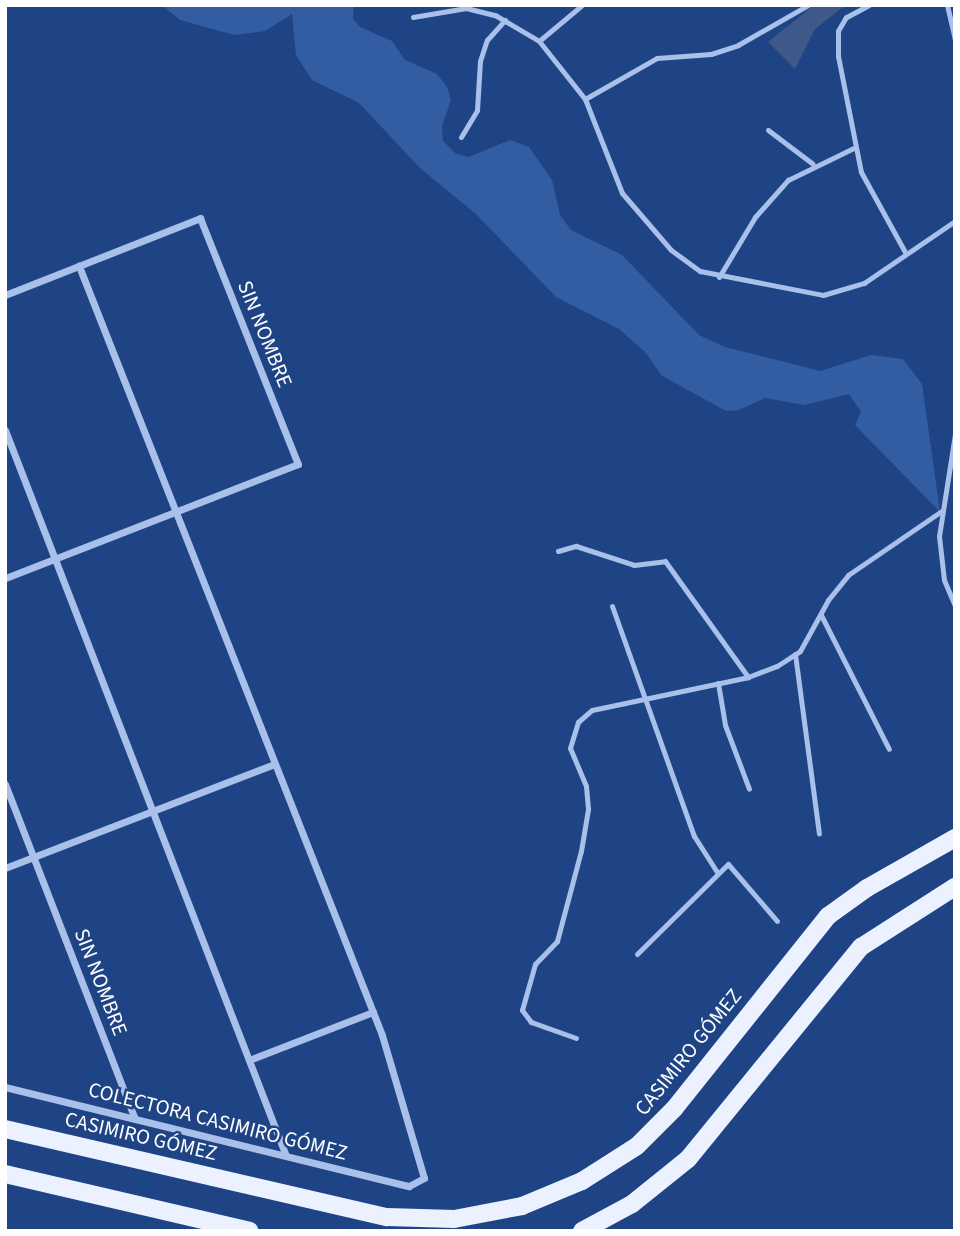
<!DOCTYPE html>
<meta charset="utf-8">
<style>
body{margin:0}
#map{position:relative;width:960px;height:1236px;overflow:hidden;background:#1f4485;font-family:"Source Sans 3",sans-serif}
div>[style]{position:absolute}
.green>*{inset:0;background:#335da2}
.water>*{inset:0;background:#3e5989}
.lane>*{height:5px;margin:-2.5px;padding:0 2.5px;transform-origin:2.5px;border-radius:2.5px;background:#a8c0ea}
.street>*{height:7px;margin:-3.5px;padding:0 3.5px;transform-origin:3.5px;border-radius:3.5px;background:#a8c0ea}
.primary>*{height:18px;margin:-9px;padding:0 9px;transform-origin:9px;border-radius:9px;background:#ebf1fe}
span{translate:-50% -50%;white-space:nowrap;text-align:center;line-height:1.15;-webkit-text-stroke:5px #1f4485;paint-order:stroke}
.street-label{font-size:21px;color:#fff}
.frame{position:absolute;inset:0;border:7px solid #fff;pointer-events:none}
</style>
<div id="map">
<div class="green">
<i style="clip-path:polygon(162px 5px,354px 5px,353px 19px,360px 27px,392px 41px,405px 60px,437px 74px,447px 87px,451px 100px,442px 126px,443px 141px,455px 153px,469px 157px,510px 140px,529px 147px,552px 180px,560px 215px,571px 230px,622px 255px,699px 335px,725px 347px,820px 371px,871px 355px,903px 359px,922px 384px,940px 512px,855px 425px,861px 412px,849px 394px,804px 405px,765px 398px,739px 410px,726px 411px,661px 375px,646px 353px,619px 329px,556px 297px,476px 214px,420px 168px,359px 103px,312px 80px,296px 55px,292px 14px,265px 31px,234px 35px,180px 20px)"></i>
</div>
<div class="water">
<i style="clip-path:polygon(814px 5px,846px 5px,815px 29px,795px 69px,768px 42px)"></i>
</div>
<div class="lane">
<i style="left:869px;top:5px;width:26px;rotate:152deg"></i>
<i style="left:846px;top:17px;width:16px;rotate:120deg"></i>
<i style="left:838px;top:31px;width:25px;rotate:90deg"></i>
<i style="left:838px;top:56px;width:118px;rotate:78.8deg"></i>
<i style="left:861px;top:172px;width:91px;rotate:61.2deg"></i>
<i style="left:947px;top:5px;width:35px;rotate:77deg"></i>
<i style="left:413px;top:17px;width:54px;rotate:-9.6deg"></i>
<i style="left:466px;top:8px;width:30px;rotate:14deg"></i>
<i style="left:495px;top:15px;width:51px;rotate:30.6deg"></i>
<i style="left:539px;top:41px;width:74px;rotate:51.6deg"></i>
<i style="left:585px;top:99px;width:101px;rotate:68.5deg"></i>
<i style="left:622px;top:193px;width:75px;rotate:49.3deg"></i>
<i style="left:671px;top:250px;width:36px;rotate:36deg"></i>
<i style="left:700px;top:271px;width:125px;rotate:11deg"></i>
<i style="left:823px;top:295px;width:43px;rotate:-16.3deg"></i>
<i style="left:864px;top:283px;width:110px;rotate:-34.3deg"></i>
<i style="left:539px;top:41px;width:56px;rotate:-39.9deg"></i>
<i style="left:585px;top:99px;width:83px;rotate:-29.7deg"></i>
<i style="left:657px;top:58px;width:54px;rotate:-4.2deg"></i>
<i style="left:711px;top:54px;width:28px;rotate:-18deg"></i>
<i style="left:738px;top:45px;width:81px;rotate:-29.7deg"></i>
<i style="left:768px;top:130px;width:56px;rotate:37.1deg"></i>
<i style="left:461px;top:137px;width:31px;rotate:-59deg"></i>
<i style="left:477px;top:110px;width:49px;rotate:-86.5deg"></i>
<i style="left:480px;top:61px;width:22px;rotate:-72deg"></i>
<i style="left:487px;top:40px;width:27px;rotate:-48deg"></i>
<i style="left:719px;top:277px;width:70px;rotate:-59deg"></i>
<i style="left:755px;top:217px;width:50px;rotate:-48.3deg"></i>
<i style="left:788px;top:180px;width:73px;rotate:-25.9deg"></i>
<i style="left:955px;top:434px;width:103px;rotate:98.9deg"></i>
<i style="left:939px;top:536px;width:44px;rotate:83.5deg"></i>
<i style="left:944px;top:580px;width:28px;rotate:67deg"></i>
<i style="left:558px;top:551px;width:19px;rotate:-16deg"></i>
<i style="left:576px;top:546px;width:61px;rotate:18.1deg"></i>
<i style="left:634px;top:565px;width:31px;rotate:-7deg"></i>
<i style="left:665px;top:561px;width:143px;rotate:54.4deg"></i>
<i style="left:612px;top:606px;width:244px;rotate:70.4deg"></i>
<i style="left:694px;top:836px;width:43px;rotate:57.4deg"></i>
<i style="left:821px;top:615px;width:150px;rotate:63.1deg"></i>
<i style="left:795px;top:654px;width:181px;rotate:82.4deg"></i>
<i style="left:718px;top:683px;width:43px;rotate:80.5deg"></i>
<i style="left:725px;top:725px;width:68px;rotate:69.4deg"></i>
<i style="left:637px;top:954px;width:128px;rotate:-44.7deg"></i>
<i style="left:728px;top:864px;width:75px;rotate:49.3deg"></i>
<i style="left:576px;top:1038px;width:48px;rotate:-160.4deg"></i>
<i style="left:531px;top:1022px;width:15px;rotate:-127deg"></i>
<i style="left:522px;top:1010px;width:48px;rotate:-74.2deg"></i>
<i style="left:535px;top:964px;width:32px;rotate:-46deg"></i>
<i style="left:557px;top:941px;width:93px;rotate:-75.1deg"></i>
<i style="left:581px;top:851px;width:43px;rotate:-80.5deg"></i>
<i style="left:588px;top:809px;width:23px;rotate:-95deg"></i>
<i style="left:586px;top:786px;width:41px;rotate:-112.8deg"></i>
<i style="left:570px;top:748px;width:27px;rotate:-73deg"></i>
<i style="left:578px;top:722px;width:18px;rotate:-41deg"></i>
<i style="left:592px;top:710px;width:159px;rotate:-11.9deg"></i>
<i style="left:748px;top:677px;width:31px;rotate:-21deg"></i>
<i style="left:777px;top:666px;width:27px;rotate:-33deg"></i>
<i style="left:800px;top:651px;width:58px;rotate:-61.2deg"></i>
<i style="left:828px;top:600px;width:32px;rotate:-51deg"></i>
<i style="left:848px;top:575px;width:112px;rotate:-34.4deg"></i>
</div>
<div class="street">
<i style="left:5px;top:295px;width:210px;rotate:-21.5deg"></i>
<i style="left:200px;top:218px;width:265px;rotate:68.3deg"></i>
<i style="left:298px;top:464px;width:314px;rotate:158.7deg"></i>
<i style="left:5px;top:430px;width:778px;rotate:68.84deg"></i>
<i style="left:5px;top:784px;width:359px;rotate:68.8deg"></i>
<i style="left:5px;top:868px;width:289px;rotate:-21.1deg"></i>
<i style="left:249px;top:1060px;width:133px;rotate:-21.2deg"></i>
<i style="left:5px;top:1087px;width:416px;rotate:13.8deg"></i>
<i style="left:409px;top:1186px;width:17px;rotate:-28deg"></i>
<i style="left:424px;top:1178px;width:149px;rotate:-106.4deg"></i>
<i style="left:382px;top:1035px;width:827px;rotate:-111.51deg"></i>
</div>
<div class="primary">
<i style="left:5px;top:1129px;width:392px;rotate:13deg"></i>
<i style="left:387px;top:1217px;width:67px;rotate:1.7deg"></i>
<i style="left:454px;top:1219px;width:69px;rotate:-10.8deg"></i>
<i style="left:522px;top:1206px;width:65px;rotate:-22.6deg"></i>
<i style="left:582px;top:1181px;width:65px;rotate:-32.5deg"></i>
<i style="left:637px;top:1146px;width:52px;rotate:-45deg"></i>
<i style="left:674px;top:1109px;width:247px;rotate:-51.4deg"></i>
<i style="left:828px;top:916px;width:48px;rotate:-35.7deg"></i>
<i style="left:867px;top:888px;width:101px;rotate:-29.6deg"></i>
<i style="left:5px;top:1174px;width:251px;rotate:13.1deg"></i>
<i style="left:582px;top:1231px;width:57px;rotate:-28.4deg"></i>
<i style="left:632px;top:1204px;width:72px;rotate:-38.8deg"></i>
<i style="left:688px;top:1159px;width:274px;rotate:-50.8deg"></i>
<i style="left:861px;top:947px;width:112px;rotate:-32.6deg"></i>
</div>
<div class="street-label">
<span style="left:265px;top:334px;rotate:68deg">SIN NOMBRE</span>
<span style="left:101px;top:982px;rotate:69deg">SIN NOMBRE</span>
<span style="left:688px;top:1052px;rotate:-51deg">CASIMIRO GÓMEZ</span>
<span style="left:218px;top:1121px;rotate:14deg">COLECTORA CASIMIRO GÓMEZ</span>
<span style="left:141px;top:1136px;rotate:13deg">CASIMIRO GÓMEZ</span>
</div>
<div class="frame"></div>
</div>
